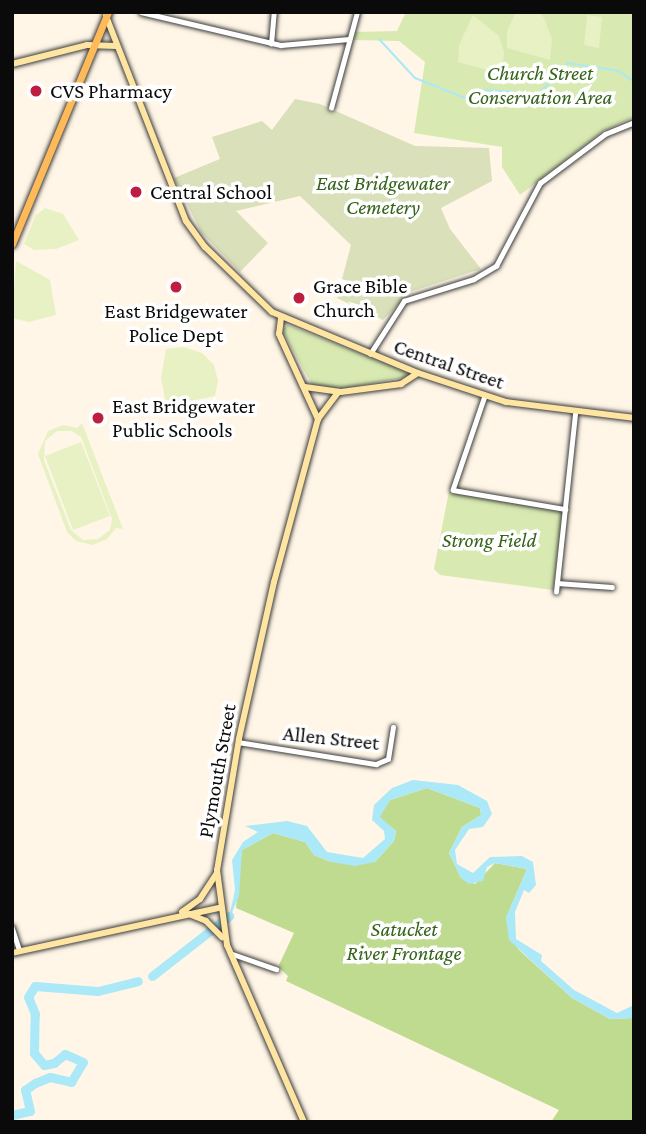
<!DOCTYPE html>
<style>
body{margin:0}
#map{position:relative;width:646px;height:1134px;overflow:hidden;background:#fff6e7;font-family:"Crimson Pro",serif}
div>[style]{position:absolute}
.green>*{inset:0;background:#d8eab1}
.forest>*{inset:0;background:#bedb90}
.cemetery>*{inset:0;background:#dae0ba}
.pitch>*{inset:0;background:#e8f1c3}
.water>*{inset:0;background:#abe8f8}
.stream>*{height:2px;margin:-1px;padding:0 1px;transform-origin:1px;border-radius:1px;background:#abe8f8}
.river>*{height:9px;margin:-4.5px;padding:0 4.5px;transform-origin:4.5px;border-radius:4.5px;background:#abe8f8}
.roads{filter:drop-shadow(0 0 2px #3d3d3d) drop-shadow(0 0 2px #3d3d3d)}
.street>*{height:4.5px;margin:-2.25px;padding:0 2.25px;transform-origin:2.25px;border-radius:2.25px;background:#fff}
.secondary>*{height:6px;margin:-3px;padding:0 3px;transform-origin:3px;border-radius:3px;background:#ffe5a2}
.primary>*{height:7px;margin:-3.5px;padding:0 3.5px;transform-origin:3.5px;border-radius:3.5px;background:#feba59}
.dots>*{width:19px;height:19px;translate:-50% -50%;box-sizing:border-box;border:4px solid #fff;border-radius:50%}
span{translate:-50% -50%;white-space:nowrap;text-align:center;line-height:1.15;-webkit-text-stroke:7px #fff;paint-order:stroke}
.park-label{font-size:21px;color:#35631a;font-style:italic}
.poi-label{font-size:21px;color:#0a0a0a}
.left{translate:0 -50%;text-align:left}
.street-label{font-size:21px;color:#0a0a0a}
.frame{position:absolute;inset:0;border:14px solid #0a0a0a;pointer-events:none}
</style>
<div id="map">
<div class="green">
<i style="clip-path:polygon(406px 12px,634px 12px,634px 117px,603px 131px,520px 195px,502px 167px,502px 147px,414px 133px,425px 62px,399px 41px,350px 40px,353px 32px,397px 31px)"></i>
<i style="clip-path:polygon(288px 325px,405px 371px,407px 377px,335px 390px,312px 385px,282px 330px)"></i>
<i style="clip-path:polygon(449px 491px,563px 510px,553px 590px,440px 575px,434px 569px)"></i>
</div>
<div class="forest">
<i style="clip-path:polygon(427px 788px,480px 808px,481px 815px,462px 827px,449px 853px,461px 878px,475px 884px,495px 863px,527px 869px,506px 918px,518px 949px,572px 998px,610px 1019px,634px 1018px,634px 1122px,551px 1122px,559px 1110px,286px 981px,288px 976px,278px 967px,294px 933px,236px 908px,242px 850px,273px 833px,305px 842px,314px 855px,331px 862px,375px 862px,394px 841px,396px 831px,379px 817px,390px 800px)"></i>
</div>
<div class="cemetery">
<i style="clip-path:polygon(295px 99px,320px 104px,415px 146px,489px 148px,492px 181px,441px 208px,450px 229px,481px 269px,410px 292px,383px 320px,337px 298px,351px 245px,300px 196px,236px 211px,268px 243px,240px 272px,201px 232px,174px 178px,220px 159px,212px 137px,262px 121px,272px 130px)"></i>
</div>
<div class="pitch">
<i style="clip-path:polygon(516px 12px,539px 12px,544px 18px,552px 39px,550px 60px,507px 48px,507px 31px)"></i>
<i style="clip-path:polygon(473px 15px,499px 36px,504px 52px,502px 74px,458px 62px,459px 45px)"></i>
<i style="clip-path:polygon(587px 15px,602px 17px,599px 48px,584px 45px)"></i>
<i style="clip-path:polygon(45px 208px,63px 214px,79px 240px,56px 249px,34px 250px,24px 244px,36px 215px)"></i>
<i style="clip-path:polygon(16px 261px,50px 280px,56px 315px,29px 322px,12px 318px)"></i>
<i style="clip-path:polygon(183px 347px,202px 353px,214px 365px,218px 381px,215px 396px,172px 405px,165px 399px,161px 378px,166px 349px)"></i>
<i style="clip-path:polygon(evenodd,82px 423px,123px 529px,116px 528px,107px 539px,93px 545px,76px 541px,67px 532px,38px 454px,48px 431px,63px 425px,77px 428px,82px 423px,57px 431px,72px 431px,81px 437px,112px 519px,110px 530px,98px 539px,83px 540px,71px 530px,44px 460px,45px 441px,57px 431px)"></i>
<i style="clip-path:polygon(81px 442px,110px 516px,73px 530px,45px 456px)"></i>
</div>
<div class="water">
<i style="clip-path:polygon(413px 780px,458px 785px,487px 801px,492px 814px,483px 827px,469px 829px,455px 850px,457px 864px,473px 873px,490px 857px,522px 856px,533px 862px,536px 885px,529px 893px,524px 890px,515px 912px,516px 939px,542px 955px,541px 961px,574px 990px,617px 1013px,634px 1005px,634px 1018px,610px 1019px,572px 998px,509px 940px,506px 918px,527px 869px,495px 863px,487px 867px,483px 881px,469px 884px,461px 878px,449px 853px,462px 827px,481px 815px,480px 808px,427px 788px,390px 800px,380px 817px,396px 831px,394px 841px,375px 862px,355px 866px,331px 862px,314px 855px,305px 842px,273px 833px,242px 850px,239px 896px,228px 922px,235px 890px,232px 860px,243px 842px,258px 832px,245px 826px,287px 821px,307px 826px,327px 852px,363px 858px,385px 839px,384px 831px,372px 820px,374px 805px,392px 788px)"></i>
</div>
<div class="stream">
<i style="left:326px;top:12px;width:1px;rotate:45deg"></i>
<i style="left:379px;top:39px;width:53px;rotate:47.3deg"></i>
<i style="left:415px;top:78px;width:54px;rotate:21.8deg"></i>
<i style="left:465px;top:98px;width:14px"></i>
<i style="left:479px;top:98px;width:10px;rotate:-53deg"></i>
<i style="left:485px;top:90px;width:54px;rotate:4.2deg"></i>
<i style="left:539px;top:94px;width:42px;rotate:-46.9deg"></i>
<i style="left:568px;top:63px;width:52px;rotate:8.9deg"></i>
<i style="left:619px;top:71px;width:19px;rotate:36deg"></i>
</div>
<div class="river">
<i style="left:152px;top:976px;width:98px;rotate:-37.9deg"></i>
<i style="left:12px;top:1115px;width:18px;rotate:-13deg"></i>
<i style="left:30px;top:1111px;width:22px;rotate:-103deg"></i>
<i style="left:25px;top:1090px;width:12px;rotate:-35deg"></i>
<i style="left:35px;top:1083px;width:16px;rotate:-22deg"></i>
<i style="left:50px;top:1077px;width:22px;rotate:13deg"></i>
<i style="left:71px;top:1082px;width:23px;rotate:-59deg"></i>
<i style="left:83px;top:1062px;width:20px;rotate:-156deg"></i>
<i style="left:65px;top:1054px;width:14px;rotate:141deg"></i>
<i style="left:54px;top:1063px;width:10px;rotate:169deg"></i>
<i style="left:44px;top:1065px;width:16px;rotate:-130deg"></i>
<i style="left:34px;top:1053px;width:39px;rotate:-89deg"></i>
<i style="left:35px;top:1014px;width:18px;rotate:-112deg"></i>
<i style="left:28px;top:997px;width:13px;rotate:-58deg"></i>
<i style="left:35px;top:986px;width:63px;rotate:4.5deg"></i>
<i style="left:98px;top:991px;width:41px;rotate:-14deg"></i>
</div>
<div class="roads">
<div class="street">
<i style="left:141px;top:12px;width:144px;rotate:13.3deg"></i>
<i style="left:281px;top:45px;width:68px;rotate:-5deg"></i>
<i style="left:271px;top:44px;width:32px;rotate:-85deg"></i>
<i style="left:331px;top:108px;width:99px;rotate:-74.8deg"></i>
<i style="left:370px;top:354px;width:63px;rotate:-57.3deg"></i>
<i style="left:404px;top:301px;width:73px;rotate:-17.4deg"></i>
<i style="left:474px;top:279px;width:26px;rotate:-31deg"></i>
<i style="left:496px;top:266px;width:94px;rotate:-62.1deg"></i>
<i style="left:540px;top:183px;width:81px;rotate:-37deg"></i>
<i style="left:605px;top:134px;width:31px;rotate:-22deg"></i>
<i style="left:485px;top:396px;width:99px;rotate:108.8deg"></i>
<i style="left:453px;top:490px;width:114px;rotate:9.6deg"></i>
<i style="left:557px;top:583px;width:55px;rotate:4.2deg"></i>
<i style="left:556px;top:592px;width:179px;rotate:-83.9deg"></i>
<i style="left:238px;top:742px;width:140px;rotate:9.1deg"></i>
<i style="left:376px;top:764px;width:13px;rotate:-23deg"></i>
<i style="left:388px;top:759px;width:32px;rotate:-81deg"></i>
<i style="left:12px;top:927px;width:25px;rotate:72deg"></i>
<i style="left:230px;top:953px;width:49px;rotate:19.2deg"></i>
</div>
<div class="secondary">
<i style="left:106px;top:16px;width:220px;rotate:68.7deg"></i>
<i style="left:186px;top:221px;width:32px;rotate:54deg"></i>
<i style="left:205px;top:247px;width:93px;rotate:44.1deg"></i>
<i style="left:272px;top:312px;width:158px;rotate:22.7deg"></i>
<i style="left:418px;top:373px;width:93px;rotate:18.2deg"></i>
<i style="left:506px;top:402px;width:129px;rotate:7.1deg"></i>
<i style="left:12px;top:64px;width:77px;rotate:-14.2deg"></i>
<i style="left:87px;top:45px;width:29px;rotate:2deg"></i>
<i style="left:281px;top:318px;width:16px;rotate:97deg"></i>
<i style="left:279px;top:334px;width:94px;rotate:65.4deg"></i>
<i style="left:318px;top:419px;width:169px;rotate:105.1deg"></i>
<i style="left:274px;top:582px;width:161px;rotate:102.6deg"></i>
<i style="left:239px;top:739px;width:133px;rotate:99.5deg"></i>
<i style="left:217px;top:870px;width:76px;rotate:82.4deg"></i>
<i style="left:227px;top:945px;width:193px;rotate:66.5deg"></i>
<i style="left:305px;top:387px;width:36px;rotate:8deg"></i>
<i style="left:341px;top:392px;width:61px;rotate:-7.6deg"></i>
<i style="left:401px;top:384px;width:20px;rotate:-33deg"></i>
<i style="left:318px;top:419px;width:34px;rotate:-53deg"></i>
<i style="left:182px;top:912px;width:22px;rotate:-36deg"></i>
<i style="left:200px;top:899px;width:30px;rotate:-57deg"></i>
<i style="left:189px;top:914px;width:18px;rotate:22deg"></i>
<i style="left:206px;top:921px;width:23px;rotate:45deg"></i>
<i style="left:12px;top:953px;width:212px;rotate:-12.3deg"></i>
</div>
<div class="primary">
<i style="left:12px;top:244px;width:251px;rotate:-67.5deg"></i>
</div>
</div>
<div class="dots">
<i style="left:36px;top:91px;background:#be1f41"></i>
<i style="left:136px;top:192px;background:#be1f41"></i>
<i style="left:176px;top:287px;background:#be1f41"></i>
<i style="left:299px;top:298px;background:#be1f41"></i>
<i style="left:98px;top:418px;background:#be1f41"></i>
</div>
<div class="park-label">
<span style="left:540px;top:85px">Church Street<br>Conservation Area</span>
<span style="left:383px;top:195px">East Bridgewater<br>Cemetery</span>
<span style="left:489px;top:540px">Strong Field</span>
<span style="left:404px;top:941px">Satucket<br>River Frontage</span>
</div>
<div class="poi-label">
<span class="left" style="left:50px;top:91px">CVS Pharmacy</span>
<span class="left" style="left:150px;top:192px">Central School</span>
<span class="left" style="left:313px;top:298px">Grace Bible<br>Church</span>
<span style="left:176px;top:323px">East Bridgewater<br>Police Dept</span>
<span class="left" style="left:112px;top:418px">East Bridgewater<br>Public Schools</span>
</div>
<div class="street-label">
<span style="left:449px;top:364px;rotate:19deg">Central Street</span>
<span style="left:331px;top:738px;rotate:6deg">Allen Street</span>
<span style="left:217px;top:771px;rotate:-80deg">Plymouth Street</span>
</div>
<div class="frame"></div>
</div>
